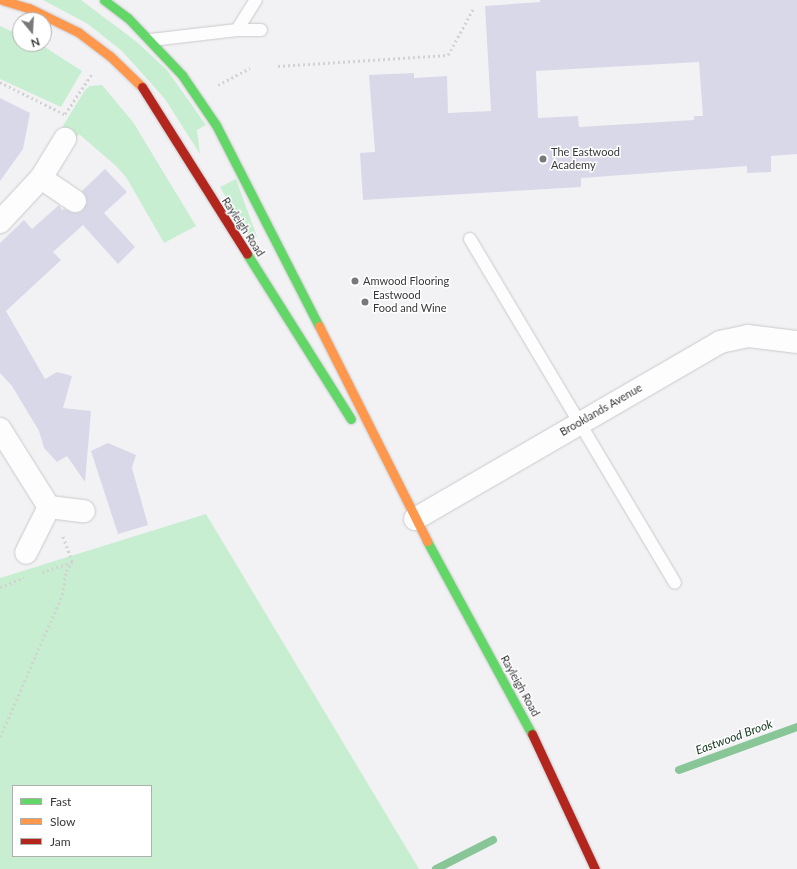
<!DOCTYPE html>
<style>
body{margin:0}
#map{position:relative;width:797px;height:869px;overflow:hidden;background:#f2f2f5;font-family:Lato,sans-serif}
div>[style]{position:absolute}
.green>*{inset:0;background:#c8eed1}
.stream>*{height:8px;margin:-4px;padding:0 4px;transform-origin:4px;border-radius:4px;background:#88c597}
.building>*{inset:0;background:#d9d8e8}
.path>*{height:2.5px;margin-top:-1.25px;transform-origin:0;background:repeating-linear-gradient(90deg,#d2d2d2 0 2px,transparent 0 5px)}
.roads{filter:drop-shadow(0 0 1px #cacacc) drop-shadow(0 0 1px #cacacc)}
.lane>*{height:12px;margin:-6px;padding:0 6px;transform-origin:6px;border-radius:6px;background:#fdfdfe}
.street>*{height:22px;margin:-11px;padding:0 11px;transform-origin:11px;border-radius:11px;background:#fdfdfe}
.fast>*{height:9px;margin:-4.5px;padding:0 4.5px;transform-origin:4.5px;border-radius:4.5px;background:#63d668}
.slow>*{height:9px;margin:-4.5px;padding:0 4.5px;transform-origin:4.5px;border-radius:4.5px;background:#ff974d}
.jam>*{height:9px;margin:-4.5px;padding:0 4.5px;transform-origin:4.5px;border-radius:4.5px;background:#b3261e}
.dots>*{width:11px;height:11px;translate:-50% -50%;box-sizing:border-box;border:2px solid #fff;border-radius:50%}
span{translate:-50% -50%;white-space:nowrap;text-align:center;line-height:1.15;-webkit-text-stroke:3px #fff;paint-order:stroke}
.poi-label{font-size:11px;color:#38383a}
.left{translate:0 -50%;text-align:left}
.street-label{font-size:11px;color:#38383a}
.water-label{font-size:12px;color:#13381d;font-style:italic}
.legend{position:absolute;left:12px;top:785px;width:140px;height:72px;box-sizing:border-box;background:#fff;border:1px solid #afafb0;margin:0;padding:5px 7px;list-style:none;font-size:12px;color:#38383a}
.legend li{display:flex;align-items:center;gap:8px;height:20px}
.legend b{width:20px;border:1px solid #afafb0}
.north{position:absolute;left:12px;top:12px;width:40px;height:40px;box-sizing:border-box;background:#fff;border:1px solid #afafb0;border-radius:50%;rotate:162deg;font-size:11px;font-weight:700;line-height:16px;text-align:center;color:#38383a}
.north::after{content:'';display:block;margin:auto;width:14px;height:18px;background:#79797b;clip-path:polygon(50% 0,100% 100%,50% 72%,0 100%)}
</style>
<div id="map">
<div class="green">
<i style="clip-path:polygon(43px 0,81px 0,137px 42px,167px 70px,206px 125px,197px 130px,200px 154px,165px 99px,122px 51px,88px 24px)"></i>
<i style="clip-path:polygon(0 26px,20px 35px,20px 44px,40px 44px,82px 71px,61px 107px,0 79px)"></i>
<i style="clip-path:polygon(102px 85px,133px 122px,196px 226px,164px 243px,126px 177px,116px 166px,79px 134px,75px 139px,61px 129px,85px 90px,90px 86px)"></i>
<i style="clip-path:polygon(236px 179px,257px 237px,251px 240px,220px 187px)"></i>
<i style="clip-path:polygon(evenodd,206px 514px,419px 869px,0 869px,0 578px,206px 514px,13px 786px,151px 786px,151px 856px,13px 856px,13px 786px)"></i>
</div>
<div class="stream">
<i style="left:679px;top:770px;width:126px;rotate:-20deg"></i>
<i style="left:436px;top:869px;width:64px;rotate:-27deg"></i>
</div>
<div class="building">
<i style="clip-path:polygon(evenodd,540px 0,797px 0,797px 154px,771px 156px,771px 172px,747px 173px,747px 166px,581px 178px,581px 187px,363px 200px,360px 153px,375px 152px,369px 75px,414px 73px,414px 78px,447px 76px,448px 113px,491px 111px,485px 6px,540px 2px,540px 0,699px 62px,703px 116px,694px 116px,694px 120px,579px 127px,578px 116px,538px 118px,536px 71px,699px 62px)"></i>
<i style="clip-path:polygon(0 98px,30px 113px,23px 149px,0 181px)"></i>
<i style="clip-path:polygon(105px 169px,127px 192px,104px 213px,135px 247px,118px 264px,83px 225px,53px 252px,61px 260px,6px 311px,45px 379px,57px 372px,72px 376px,63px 408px,91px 411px,85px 482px,67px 456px,57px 462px,44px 448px,39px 431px,12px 386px,0 373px,0 243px,24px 220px,32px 229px,59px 205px,62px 210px,64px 209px,74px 213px,81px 212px,87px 202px,82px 191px)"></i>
<i style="clip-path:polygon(108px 443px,136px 455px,132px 468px,148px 525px,118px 534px,91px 451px)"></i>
</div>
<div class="path">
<i style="left:278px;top:66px;width:170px;rotate:-3.7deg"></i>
<i style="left:448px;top:55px;width:52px;rotate:-61.5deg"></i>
<i style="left:0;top:82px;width:72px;rotate:26.6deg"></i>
<i style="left:218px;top:85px;width:36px;rotate:-28deg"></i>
<i style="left:65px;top:114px;width:50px;rotate:-56.3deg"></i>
<i style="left:42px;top:572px;width:32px;rotate:-18deg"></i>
<i style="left:72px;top:562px;width:29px;rotate:-110deg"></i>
<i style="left:0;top:587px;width:26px;rotate:-21deg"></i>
<i style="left:0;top:737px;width:155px;rotate:-66.4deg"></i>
<i style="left:62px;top:595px;width:24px;rotate:-81deg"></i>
<i style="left:66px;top:571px;width:11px;rotate:-56deg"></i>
</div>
<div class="roads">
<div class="lane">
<i style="left:237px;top:30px;width:24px"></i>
<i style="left:151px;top:40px;width:87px;rotate:-6.6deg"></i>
<i style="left:237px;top:30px;width:36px;rotate:-58deg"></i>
<i style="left:470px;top:239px;width:400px;rotate:59.2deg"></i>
</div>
<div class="street">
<i style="left:41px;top:178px;width:41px;rotate:34.1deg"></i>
<i style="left:0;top:222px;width:60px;rotate:-47deg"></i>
<i style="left:41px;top:178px;width:46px;rotate:-58.4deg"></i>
<i style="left:0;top:429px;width:92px;rotate:57.9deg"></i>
<i style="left:49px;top:507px;width:51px;rotate:116.6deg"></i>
<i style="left:49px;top:507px;width:35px;rotate:7deg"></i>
<i style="left:415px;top:519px;width:353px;rotate:-30.1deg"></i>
<i style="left:720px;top:342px;width:29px;rotate:-12deg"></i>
<i style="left:748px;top:336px;width:49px;rotate:7deg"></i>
</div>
<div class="fast">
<i style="left:104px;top:0;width:30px;rotate:37deg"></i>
<i style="left:128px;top:18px;width:79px;rotate:46.5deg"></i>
<i style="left:182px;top:75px;width:60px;rotate:55.8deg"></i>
<i style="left:216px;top:125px;width:226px;rotate:62.9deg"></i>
<i style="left:247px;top:254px;width:195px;rotate:57.8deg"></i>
<i style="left:427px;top:541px;width:220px;rotate:61.5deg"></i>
</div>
<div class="slow">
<i style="left:2px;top:0;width:28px;rotate:17deg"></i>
<i style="left:29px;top:8px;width:55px;rotate:26.1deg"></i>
<i style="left:78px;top:32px;width:40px;rotate:37deg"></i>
<i style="left:110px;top:56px;width:45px;rotate:44.1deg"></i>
<i style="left:319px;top:326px;width:241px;rotate:63.3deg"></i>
</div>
<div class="jam">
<i style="left:142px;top:87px;width:197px;rotate:57.8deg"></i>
<i style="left:532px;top:734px;width:149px;rotate:65deg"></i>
</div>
</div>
<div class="dots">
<i style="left:543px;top:159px;background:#79797b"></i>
<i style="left:355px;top:281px;background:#79797b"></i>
<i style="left:365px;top:302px;background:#79797b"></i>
</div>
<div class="poi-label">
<span class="left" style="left:551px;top:159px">The Eastwood<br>Academy</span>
<span class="left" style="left:363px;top:281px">Amwood Flooring</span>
<span class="left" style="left:373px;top:302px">Eastwood<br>Food and Wine</span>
</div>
<div class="street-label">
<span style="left:243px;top:227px;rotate:57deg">Rayleigh Road</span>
<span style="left:601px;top:410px;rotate:-30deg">Brooklands Avenue</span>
<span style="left:520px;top:686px;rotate:61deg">Rayleigh Road</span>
</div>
<div class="water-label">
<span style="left:734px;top:737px;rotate:-20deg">Eastwood Brook</span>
</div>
<ul class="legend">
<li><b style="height:5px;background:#63d668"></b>Fast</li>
<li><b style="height:5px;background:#ff974d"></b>Slow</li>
<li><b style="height:5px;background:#b3261e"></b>Jam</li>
</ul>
<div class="north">N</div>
</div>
